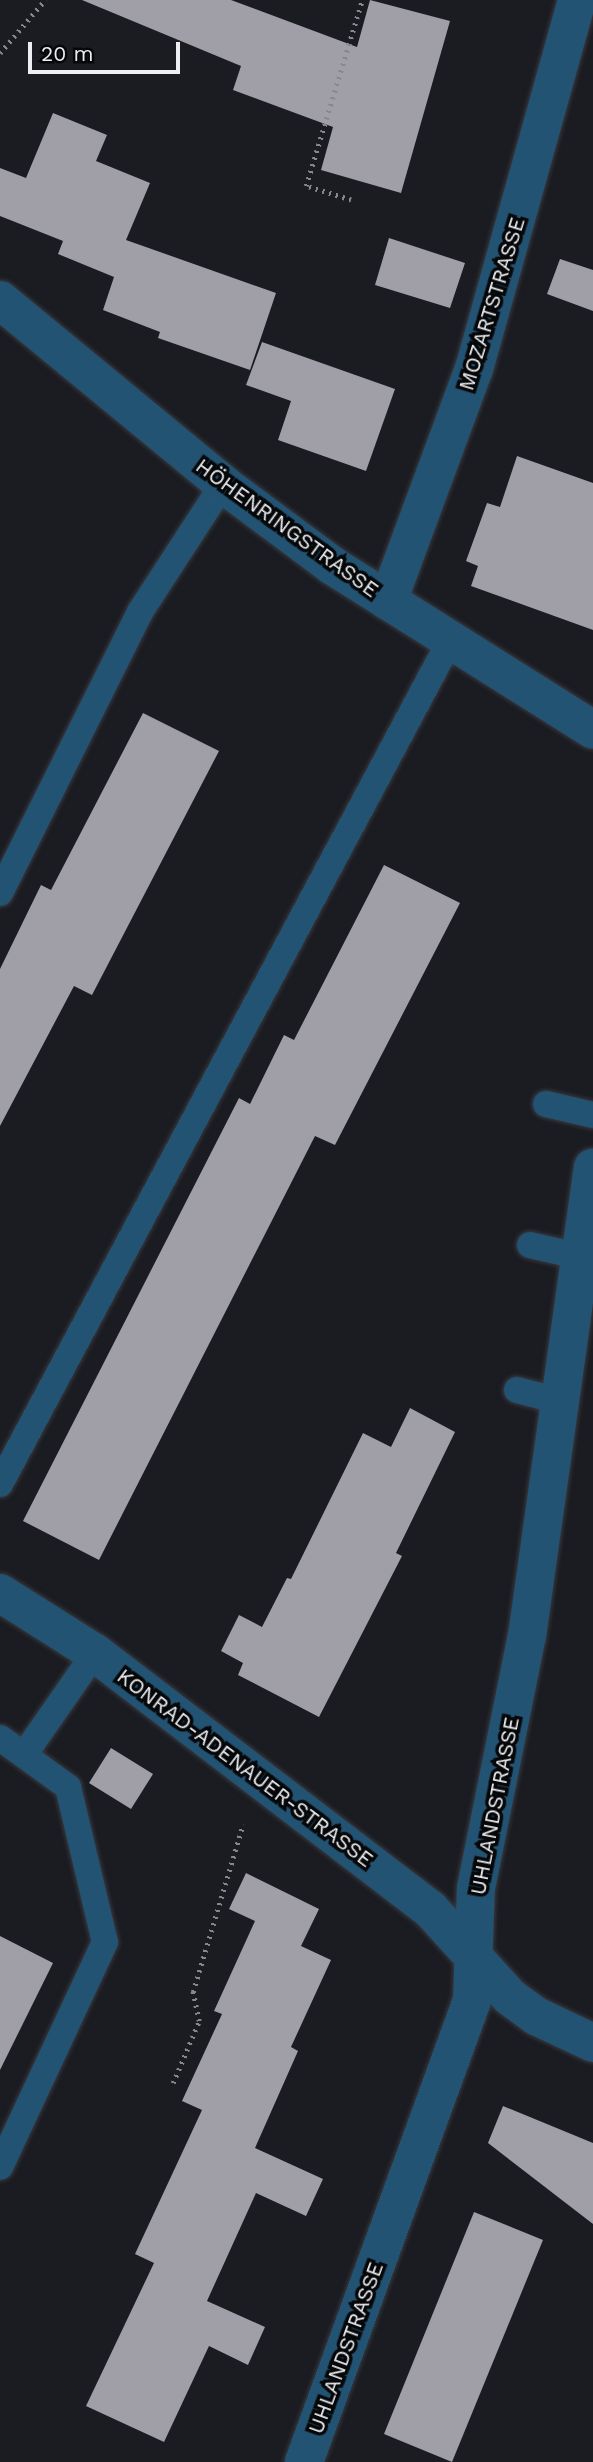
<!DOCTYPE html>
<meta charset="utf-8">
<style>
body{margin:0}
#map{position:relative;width:593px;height:2462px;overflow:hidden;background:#1a1c22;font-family:"Work Sans",sans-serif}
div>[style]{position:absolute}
.building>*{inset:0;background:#a09ea6}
.path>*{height:4.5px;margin-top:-2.25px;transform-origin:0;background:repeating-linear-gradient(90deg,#86888d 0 2px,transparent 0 7px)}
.roads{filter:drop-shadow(0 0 2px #37393f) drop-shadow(0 0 2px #37393f)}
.service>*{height:26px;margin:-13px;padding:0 13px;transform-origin:13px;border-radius:13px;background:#235373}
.minor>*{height:38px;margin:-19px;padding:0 19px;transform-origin:19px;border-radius:19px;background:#235373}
span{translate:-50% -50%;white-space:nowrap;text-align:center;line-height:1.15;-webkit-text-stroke:7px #060709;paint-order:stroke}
.street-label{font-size:21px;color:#eceef2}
.scale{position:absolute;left:28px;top:42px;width:152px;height:32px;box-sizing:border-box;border:4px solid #eceef2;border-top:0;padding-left:9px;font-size:21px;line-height:24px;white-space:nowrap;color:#eceef2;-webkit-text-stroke:5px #060709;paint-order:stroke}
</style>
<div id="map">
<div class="building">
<i style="clip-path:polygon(82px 0,231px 0,357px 47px,370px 0,450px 21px,401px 193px,321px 170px,333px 127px,233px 90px,241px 66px)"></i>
<i style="clip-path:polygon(53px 113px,107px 135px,96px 161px,150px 183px,126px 240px,276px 293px,250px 370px,158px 338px,160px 332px,103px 310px,114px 277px,58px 254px,63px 241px,0 216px,0 168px,26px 178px)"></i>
<i style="clip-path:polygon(389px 238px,465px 263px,450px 308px,375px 285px)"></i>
<i style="clip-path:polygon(560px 259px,593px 270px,593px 311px,547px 294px)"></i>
<i style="clip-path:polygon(262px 342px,395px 389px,366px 471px,278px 440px,291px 401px,246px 385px)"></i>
<i style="clip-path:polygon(517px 456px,593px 483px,593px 630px,471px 586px,478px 566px,466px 561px,487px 503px,500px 507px)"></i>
<i style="clip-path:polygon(143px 713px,219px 751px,92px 995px,74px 986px,0 1126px,0 969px,41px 885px,51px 890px)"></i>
<i style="clip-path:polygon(384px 865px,460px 903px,335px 1145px,315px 1136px,99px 1560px,23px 1521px,239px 1098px,250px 1104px,284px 1035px,294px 1040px)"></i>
<i style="clip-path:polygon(410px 1408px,455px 1432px,396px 1553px,402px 1556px,319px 1717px,238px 1675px,243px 1663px,221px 1651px,239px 1615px,262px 1627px,287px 1578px,291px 1579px,363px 1433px,391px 1447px)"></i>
<i style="clip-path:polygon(111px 1748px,153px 1774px,131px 1809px,89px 1783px)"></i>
<i style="clip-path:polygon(246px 1873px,319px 1909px,301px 1946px,331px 1960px,291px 2047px,298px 2051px,255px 2148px,323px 2179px,306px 2216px,256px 2193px,207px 2301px,265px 2327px,248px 2365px,209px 2346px,164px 2442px,86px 2406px,154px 2263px,135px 2254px,202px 2110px,182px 2101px,222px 2014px,214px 2011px,255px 1921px,229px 1909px)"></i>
<i style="clip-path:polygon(0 1936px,53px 1963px,0 2070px)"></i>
<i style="clip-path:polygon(503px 2106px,593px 2143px,593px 2224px,488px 2143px)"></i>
<i style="clip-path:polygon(474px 2212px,543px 2240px,452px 2462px,384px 2434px)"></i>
</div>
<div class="path">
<i style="left:0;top:53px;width:70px;rotate:-49.7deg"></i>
<i style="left:351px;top:200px;width:47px;rotate:-162.7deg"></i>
<i style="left:306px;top:186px;width:194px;rotate:-73.2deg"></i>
<i style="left:173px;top:2083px;width:67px;rotate:-67.2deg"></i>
<i style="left:199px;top:2021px;width:30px;rotate:-102deg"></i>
<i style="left:193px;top:1992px;width:175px;rotate:-73.4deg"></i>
</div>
<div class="roads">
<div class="service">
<i style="left:0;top:893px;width:314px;rotate:-63.5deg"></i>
<i style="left:140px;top:612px;width:153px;rotate:-57deg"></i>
<i style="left:546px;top:1104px;width:48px;rotate:13.2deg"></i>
<i style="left:530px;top:1245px;width:53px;rotate:13deg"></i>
<i style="left:517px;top:1390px;width:48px;rotate:14.6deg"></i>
<i style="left:0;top:1484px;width:956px;rotate:-61.91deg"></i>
<i style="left:0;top:1738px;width:84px;rotate:35.8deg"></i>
<i style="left:68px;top:1787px;width:159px;rotate:76.6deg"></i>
<i style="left:105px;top:1942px;width:248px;rotate:115deg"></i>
<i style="left:24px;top:1755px;width:124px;rotate:-55.2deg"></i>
</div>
<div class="minor">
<i style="left:0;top:300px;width:289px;rotate:39.5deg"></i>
<i style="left:223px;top:484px;width:137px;rotate:36.7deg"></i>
<i style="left:333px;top:566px;width:307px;rotate:32.2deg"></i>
<i style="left:388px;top:601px;width:247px;rotate:-69.7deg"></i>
<i style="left:474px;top:369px;width:383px;rotate:-74.4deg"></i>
<i style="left:0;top:1593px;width:112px;rotate:32.3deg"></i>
<i style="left:95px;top:1653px;width:422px;rotate:37.4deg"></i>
<i style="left:430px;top:1909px;width:119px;rotate:47.7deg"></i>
<i style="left:510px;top:1997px;width:32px;rotate:36deg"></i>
<i style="left:536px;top:2016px;width:63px;rotate:25.3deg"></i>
<i style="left:304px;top:2462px;width:492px;rotate:-70deg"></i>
<i style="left:472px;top:2000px;width:112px;rotate:-88deg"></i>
<i style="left:476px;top:1888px;width:257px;rotate:-78.6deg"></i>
<i style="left:527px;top:1636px;width:473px;rotate:-82deg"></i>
</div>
</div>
<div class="street-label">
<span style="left:492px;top:304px;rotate:-73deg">MOZARTSTRASSE</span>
<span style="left:287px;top:528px;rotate:36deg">HÖHENRINGSTRASSE</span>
<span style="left:245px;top:1768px;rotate:37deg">KONRAD-ADENAUER-STRASSE</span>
<span style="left:495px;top:1806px;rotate:-79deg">UHLANDSTRASSE</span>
<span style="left:346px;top:2348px;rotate:-70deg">UHLANDSTRASSE</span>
</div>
<div class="scale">20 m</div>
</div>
